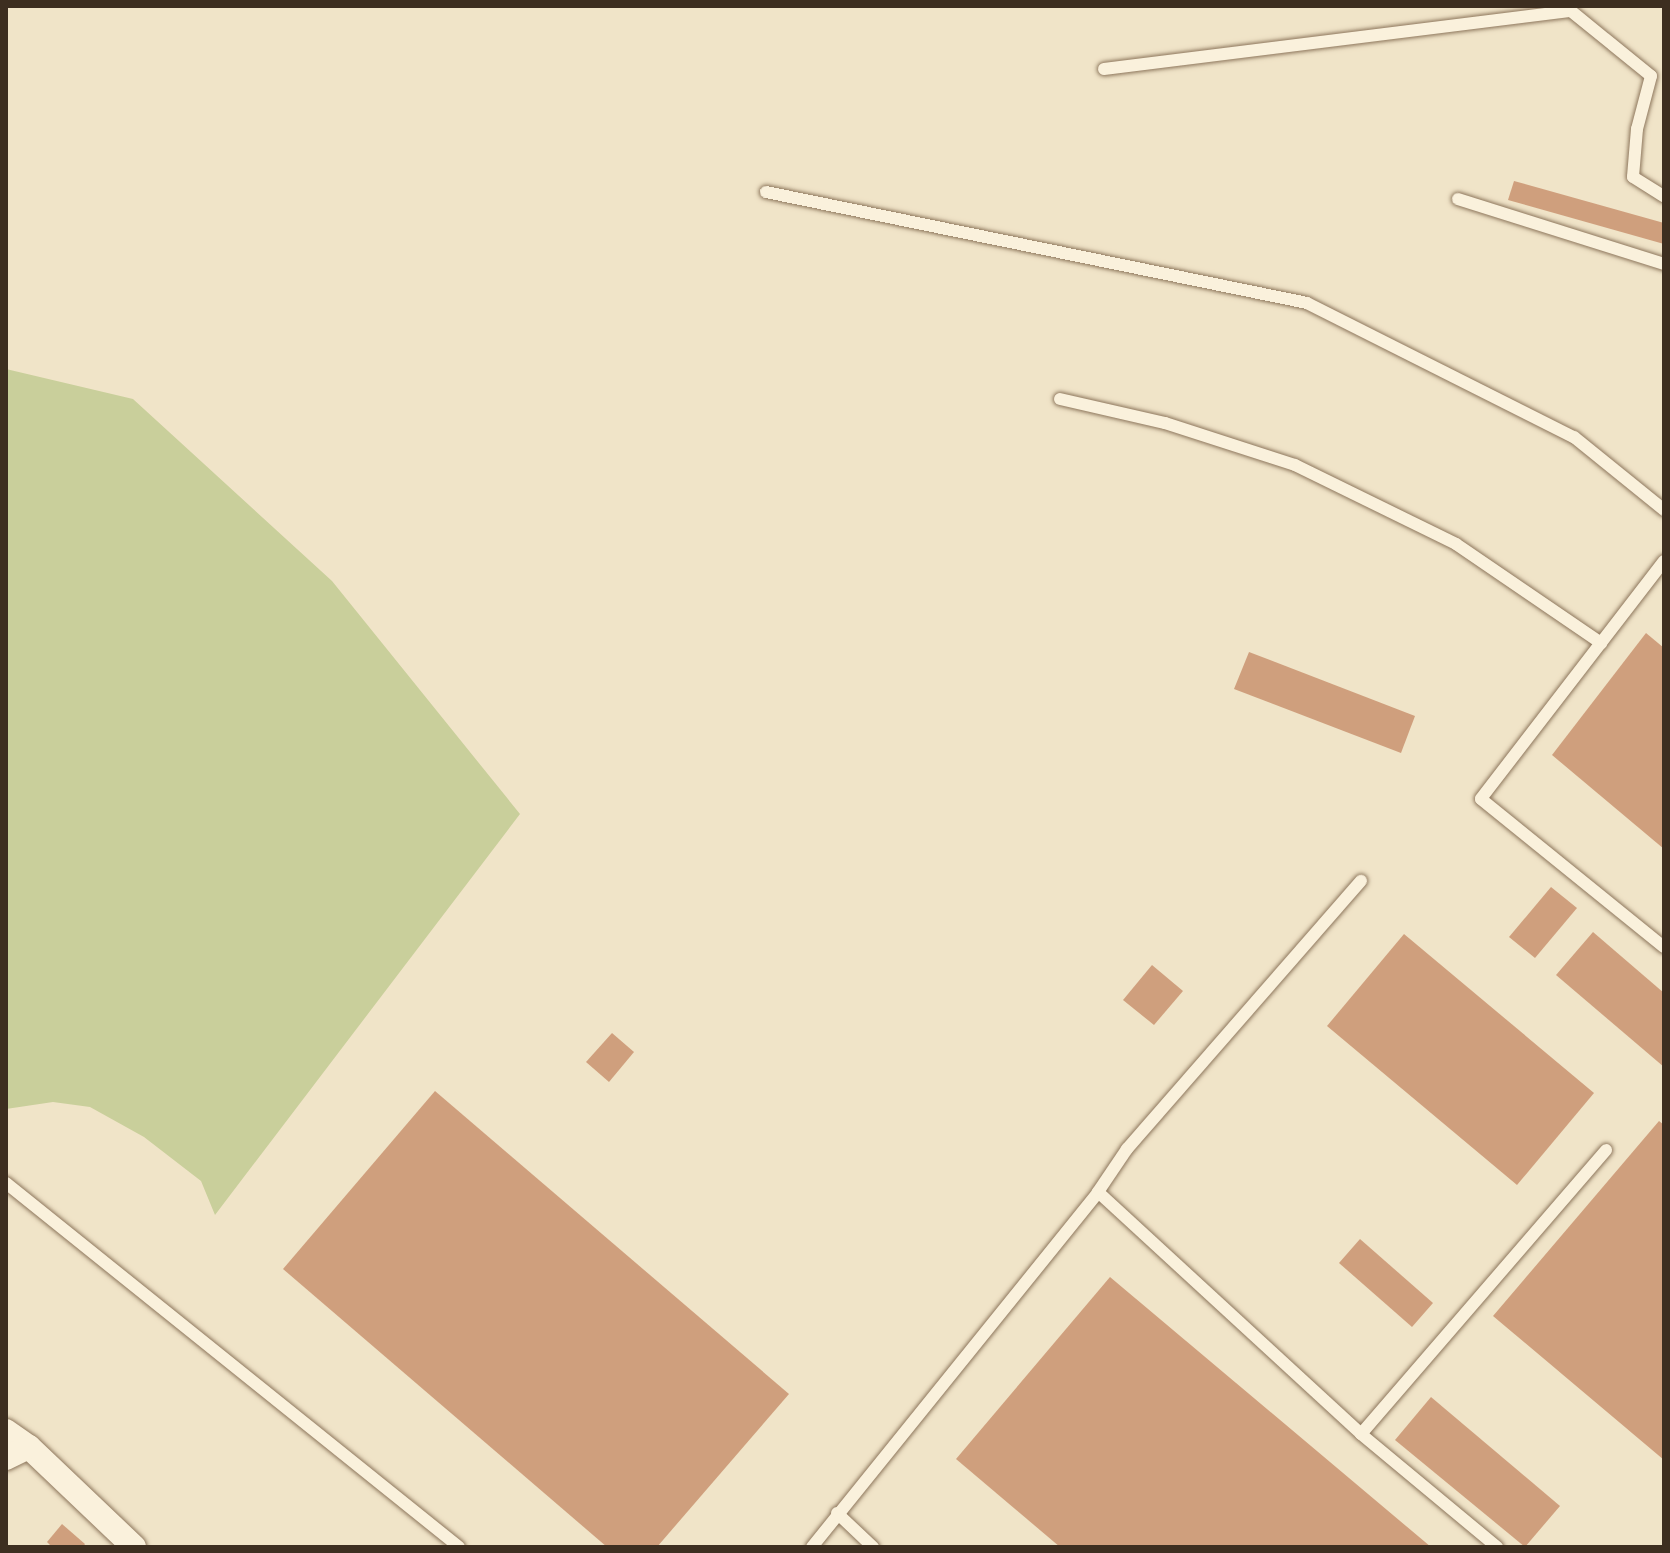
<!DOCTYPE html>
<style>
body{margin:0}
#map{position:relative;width:1670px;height:1553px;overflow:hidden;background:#f0e4c8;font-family:"Libre Baskerville",serif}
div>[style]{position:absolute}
.green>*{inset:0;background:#c9cf9b}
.building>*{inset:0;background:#cf9f7d}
.roads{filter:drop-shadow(0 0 2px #8d765c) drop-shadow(0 0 2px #8d765c)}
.lane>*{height:12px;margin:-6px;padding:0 6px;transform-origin:6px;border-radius:6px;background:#faf1dc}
.street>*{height:24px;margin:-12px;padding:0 12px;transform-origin:12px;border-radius:12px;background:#faf1dc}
span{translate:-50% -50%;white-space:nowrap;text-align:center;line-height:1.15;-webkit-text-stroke:6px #f7eed8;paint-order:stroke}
.frame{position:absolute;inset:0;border:8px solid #3d2e20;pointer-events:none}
</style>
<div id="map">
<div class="green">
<i style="clip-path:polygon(6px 369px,133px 399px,332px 581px,520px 814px,215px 1215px,201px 1181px,144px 1137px,90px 1107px,53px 1102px,6px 1109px)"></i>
</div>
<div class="building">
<i style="clip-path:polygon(1514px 181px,1664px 223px,1664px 244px,1508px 200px)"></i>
<i style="clip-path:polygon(1646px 633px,1664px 648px,1664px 849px,1552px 755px)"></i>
<i style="clip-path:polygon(1249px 652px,1415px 716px,1401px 753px,1234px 689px)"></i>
<i style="clip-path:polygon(1551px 887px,1577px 908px,1535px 958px,1509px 937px)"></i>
<i style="clip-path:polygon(1593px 932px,1664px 993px,1664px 1067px,1556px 975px)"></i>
<i style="clip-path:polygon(1404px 934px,1594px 1093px,1517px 1185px,1327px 1026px)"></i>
<i style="clip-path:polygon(1152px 965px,1183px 991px,1154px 1025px,1123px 1000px)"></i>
<i style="clip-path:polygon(612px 1033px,634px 1052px,609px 1082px,586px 1062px)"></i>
<i style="clip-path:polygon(435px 1091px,789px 1394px,657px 1547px,607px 1547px,283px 1269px)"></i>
<i style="clip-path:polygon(1659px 1121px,1664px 1125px,1664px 1460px,1493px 1316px)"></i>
<i style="clip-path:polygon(1360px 1239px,1433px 1303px,1412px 1327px,1339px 1263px)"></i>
<i style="clip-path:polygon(1110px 1277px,1431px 1547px,1060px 1547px,956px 1459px)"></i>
<i style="clip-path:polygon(1431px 1397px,1560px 1506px,1525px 1547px,1395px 1440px)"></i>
<i style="clip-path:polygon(62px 1524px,85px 1544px,83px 1547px,52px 1547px,47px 1542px)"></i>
</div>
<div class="roads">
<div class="lane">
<i style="left:1104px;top:69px;width:471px;rotate:-7.1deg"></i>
<i style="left:1571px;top:11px;width:103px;rotate:39.1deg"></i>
<i style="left:1651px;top:76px;width:55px;rotate:104.8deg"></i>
<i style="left:1637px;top:129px;width:48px;rotate:94.8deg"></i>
<i style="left:1633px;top:177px;width:36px;rotate:32deg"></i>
<i style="left:766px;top:192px;width:552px;rotate:11.59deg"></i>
<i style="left:1307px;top:303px;width:299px;rotate:26.7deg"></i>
<i style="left:1574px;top:437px;width:116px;rotate:39deg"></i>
<i style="left:1458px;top:199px;width:216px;rotate:17.5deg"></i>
<i style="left:1060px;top:399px;width:108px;rotate:12.9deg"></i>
<i style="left:1165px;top:423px;width:137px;rotate:17.9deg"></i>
<i style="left:1295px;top:465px;width:179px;rotate:26.1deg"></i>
<i style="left:1456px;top:544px;width:176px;rotate:34.3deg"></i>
<i style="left:1664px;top:561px;width:300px;rotate:127.6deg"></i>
<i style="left:1481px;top:799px;width:235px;rotate:39deg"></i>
<i style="left:6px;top:1183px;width:581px;rotate:38.78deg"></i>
<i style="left:1098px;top:1192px;width:357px;rotate:42.6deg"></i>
<i style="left:1361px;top:1434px;width:177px;rotate:39.7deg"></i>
<i style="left:1361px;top:1434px;width:375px;rotate:-49.2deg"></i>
<i style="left:837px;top:1513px;width:50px;rotate:43.4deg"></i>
<i style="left:812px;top:1547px;width:456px;rotate:-51.1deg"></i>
<i style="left:1098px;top:1192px;width:52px;rotate:-56deg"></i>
<i style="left:1127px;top:1149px;width:356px;rotate:-48.9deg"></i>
</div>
<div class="street">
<i style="left:6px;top:1431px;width:28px;rotate:35deg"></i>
<i style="left:29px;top:1447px;width:145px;rotate:43.6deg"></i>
<i style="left:6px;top:1458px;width:25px;rotate:-26deg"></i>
</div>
</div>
<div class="frame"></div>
</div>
